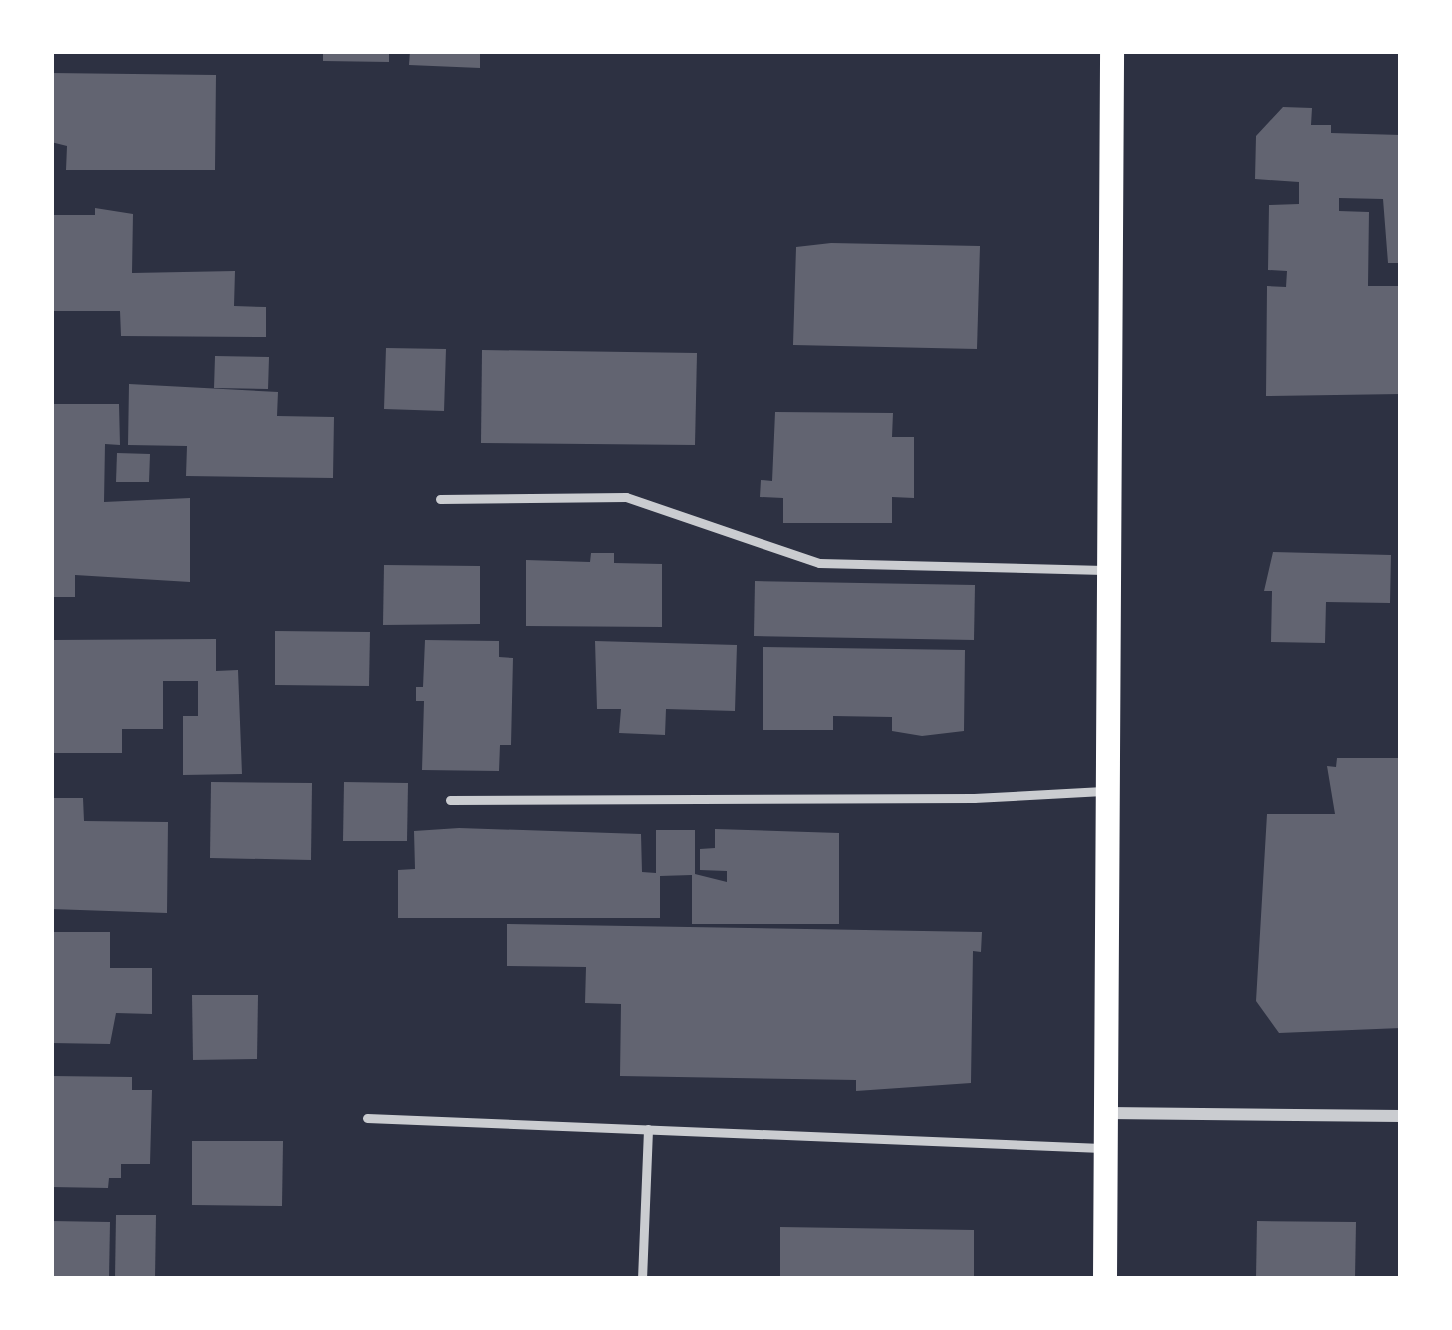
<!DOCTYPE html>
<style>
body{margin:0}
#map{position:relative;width:1452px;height:1330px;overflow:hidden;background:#2d3142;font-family:Arial,sans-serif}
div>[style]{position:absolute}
.building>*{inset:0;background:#626471}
.service>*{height:9px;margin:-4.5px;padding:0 4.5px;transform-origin:4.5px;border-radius:4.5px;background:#caccd0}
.minor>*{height:12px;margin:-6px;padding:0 6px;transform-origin:6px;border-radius:6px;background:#caccd0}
.secondary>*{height:24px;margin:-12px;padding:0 12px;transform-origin:12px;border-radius:12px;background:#fff}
span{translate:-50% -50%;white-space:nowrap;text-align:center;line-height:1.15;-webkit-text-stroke:12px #fff;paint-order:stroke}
.frame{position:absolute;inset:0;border:54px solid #fff;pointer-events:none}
</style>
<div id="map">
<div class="building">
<i style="clip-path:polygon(323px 51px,389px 51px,389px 62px,323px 61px)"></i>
<i style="clip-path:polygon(410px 51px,480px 51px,480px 68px,409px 65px)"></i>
<i style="clip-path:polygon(51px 73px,216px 75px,215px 170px,66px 170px,67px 146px,51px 142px)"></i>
<i style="clip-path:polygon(1283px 107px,1312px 108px,1311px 125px,1331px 125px,1331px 133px,1401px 135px,1401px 263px,1388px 263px,1383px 199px,1339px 198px,1339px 211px,1369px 212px,1368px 286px,1401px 286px,1401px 394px,1266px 396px,1267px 286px,1286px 287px,1287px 271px,1268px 270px,1269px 205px,1299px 204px,1299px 182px,1255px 179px,1256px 136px)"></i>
<i style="clip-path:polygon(95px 208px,133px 214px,132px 273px,235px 271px,234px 306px,266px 307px,266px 337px,121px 336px,120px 311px,51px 311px,51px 215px,95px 215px)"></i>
<i style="clip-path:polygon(831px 243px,980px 246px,977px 349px,793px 345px,796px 247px)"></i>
<i style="clip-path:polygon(386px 348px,446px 349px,444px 411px,384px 409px)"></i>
<i style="clip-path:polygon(482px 350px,697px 353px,695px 445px,481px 443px)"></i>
<i style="clip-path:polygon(215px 356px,269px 357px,268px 389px,214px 388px)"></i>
<i style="clip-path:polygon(129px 384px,278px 392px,277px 416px,334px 417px,333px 478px,186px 476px,187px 446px,128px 445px)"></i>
<i style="clip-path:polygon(51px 404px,119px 404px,120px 445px,105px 444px,104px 502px,190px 498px,190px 582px,75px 575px,75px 597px,51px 597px)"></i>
<i style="clip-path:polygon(775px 412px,893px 413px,892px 437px,914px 437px,914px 498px,892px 497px,892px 523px,783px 523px,783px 498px,760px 497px,761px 480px,772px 481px)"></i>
<i style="clip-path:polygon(117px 453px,150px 454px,149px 482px,116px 482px)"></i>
<i style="clip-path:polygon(1273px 552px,1391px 555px,1390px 603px,1326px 602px,1325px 643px,1271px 642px,1272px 591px,1264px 591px)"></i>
<i style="clip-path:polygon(591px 553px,614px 553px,614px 563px,662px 564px,662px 627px,526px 626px,526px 560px,590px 562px)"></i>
<i style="clip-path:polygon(384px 565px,480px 566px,480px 624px,383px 625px)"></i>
<i style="clip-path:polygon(755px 581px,975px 585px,974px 640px,754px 636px)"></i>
<i style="clip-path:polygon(275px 631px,370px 632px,369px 686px,275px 685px)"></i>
<i style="clip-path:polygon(216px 639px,216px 671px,238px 670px,242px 774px,183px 775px,183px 716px,198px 716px,198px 681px,163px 681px,163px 729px,122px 729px,122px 753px,51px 753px,51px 640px)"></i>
<i style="clip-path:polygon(425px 640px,499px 641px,499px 657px,513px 658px,511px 745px,500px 745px,499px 771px,422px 770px,424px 701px,416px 701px,416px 687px,423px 687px)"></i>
<i style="clip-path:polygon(595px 641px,737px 645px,735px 711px,666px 709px,665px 735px,619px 733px,621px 709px,597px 709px)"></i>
<i style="clip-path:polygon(763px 647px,965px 650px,964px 731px,922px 736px,892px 731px,892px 717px,833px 716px,833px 730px,763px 730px)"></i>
<i style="clip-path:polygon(1337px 758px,1401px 758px,1401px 1028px,1279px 1033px,1256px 1001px,1267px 814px,1335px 814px,1327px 766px,1336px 767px)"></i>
<i style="clip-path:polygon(211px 782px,312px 783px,311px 860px,210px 858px)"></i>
<i style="clip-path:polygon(344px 782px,408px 783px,407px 841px,343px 841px)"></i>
<i style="clip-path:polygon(51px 798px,83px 798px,84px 821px,168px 822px,167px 913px,51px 909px)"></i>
<i style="clip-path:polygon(459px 828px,641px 834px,642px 872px,656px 873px,656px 830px,695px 830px,695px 874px,727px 882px,727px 871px,700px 870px,700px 849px,715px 848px,715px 829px,839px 833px,839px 924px,692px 924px,692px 875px,660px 876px,660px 918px,398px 918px,398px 870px,415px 869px,414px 831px)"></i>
<i style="clip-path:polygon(507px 924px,982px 932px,981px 952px,973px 951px,971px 1083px,856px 1091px,856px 1080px,620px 1076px,621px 1004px,585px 1003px,586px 967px,507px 966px)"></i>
<i style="clip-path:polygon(51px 932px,110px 932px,110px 968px,152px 968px,152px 1014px,116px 1013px,110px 1044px,51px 1043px)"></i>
<i style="clip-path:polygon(192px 995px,258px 995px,257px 1059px,193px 1060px)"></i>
<i style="clip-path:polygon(51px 1076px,132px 1077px,132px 1090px,152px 1090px,150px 1164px,121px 1164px,121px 1178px,109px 1178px,108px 1188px,51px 1187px)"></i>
<i style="clip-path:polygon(192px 1141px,283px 1141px,282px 1206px,192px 1205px)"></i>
<i style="clip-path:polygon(116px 1215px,156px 1215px,155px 1278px,115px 1278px)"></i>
<i style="clip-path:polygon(51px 1221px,110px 1222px,109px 1279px,51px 1279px)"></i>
<i style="clip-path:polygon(1257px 1221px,1356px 1222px,1355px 1279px,1256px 1279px)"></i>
<i style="clip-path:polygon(780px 1227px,974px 1230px,974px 1279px,780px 1279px)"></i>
</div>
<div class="service">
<i style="left:440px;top:499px;width:186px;rotate:-0.6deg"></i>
<i style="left:626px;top:497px;width:204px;rotate:18.9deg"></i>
<i style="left:819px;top:563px;width:285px;rotate:1.4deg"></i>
<i style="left:450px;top:800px;width:524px;rotate:-0.22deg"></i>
<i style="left:974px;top:798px;width:129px;rotate:-3.1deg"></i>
<i style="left:367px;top:1118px;width:735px;rotate:2.34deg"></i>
<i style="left:642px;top:1279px;width:150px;rotate:-87.7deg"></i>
</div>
<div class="minor">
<i style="left:1107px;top:1113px;width:294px;rotate:0.6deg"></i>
</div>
<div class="secondary">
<i style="left:1105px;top:1279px;width:1228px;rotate:-89.67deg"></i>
</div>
<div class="frame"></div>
</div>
